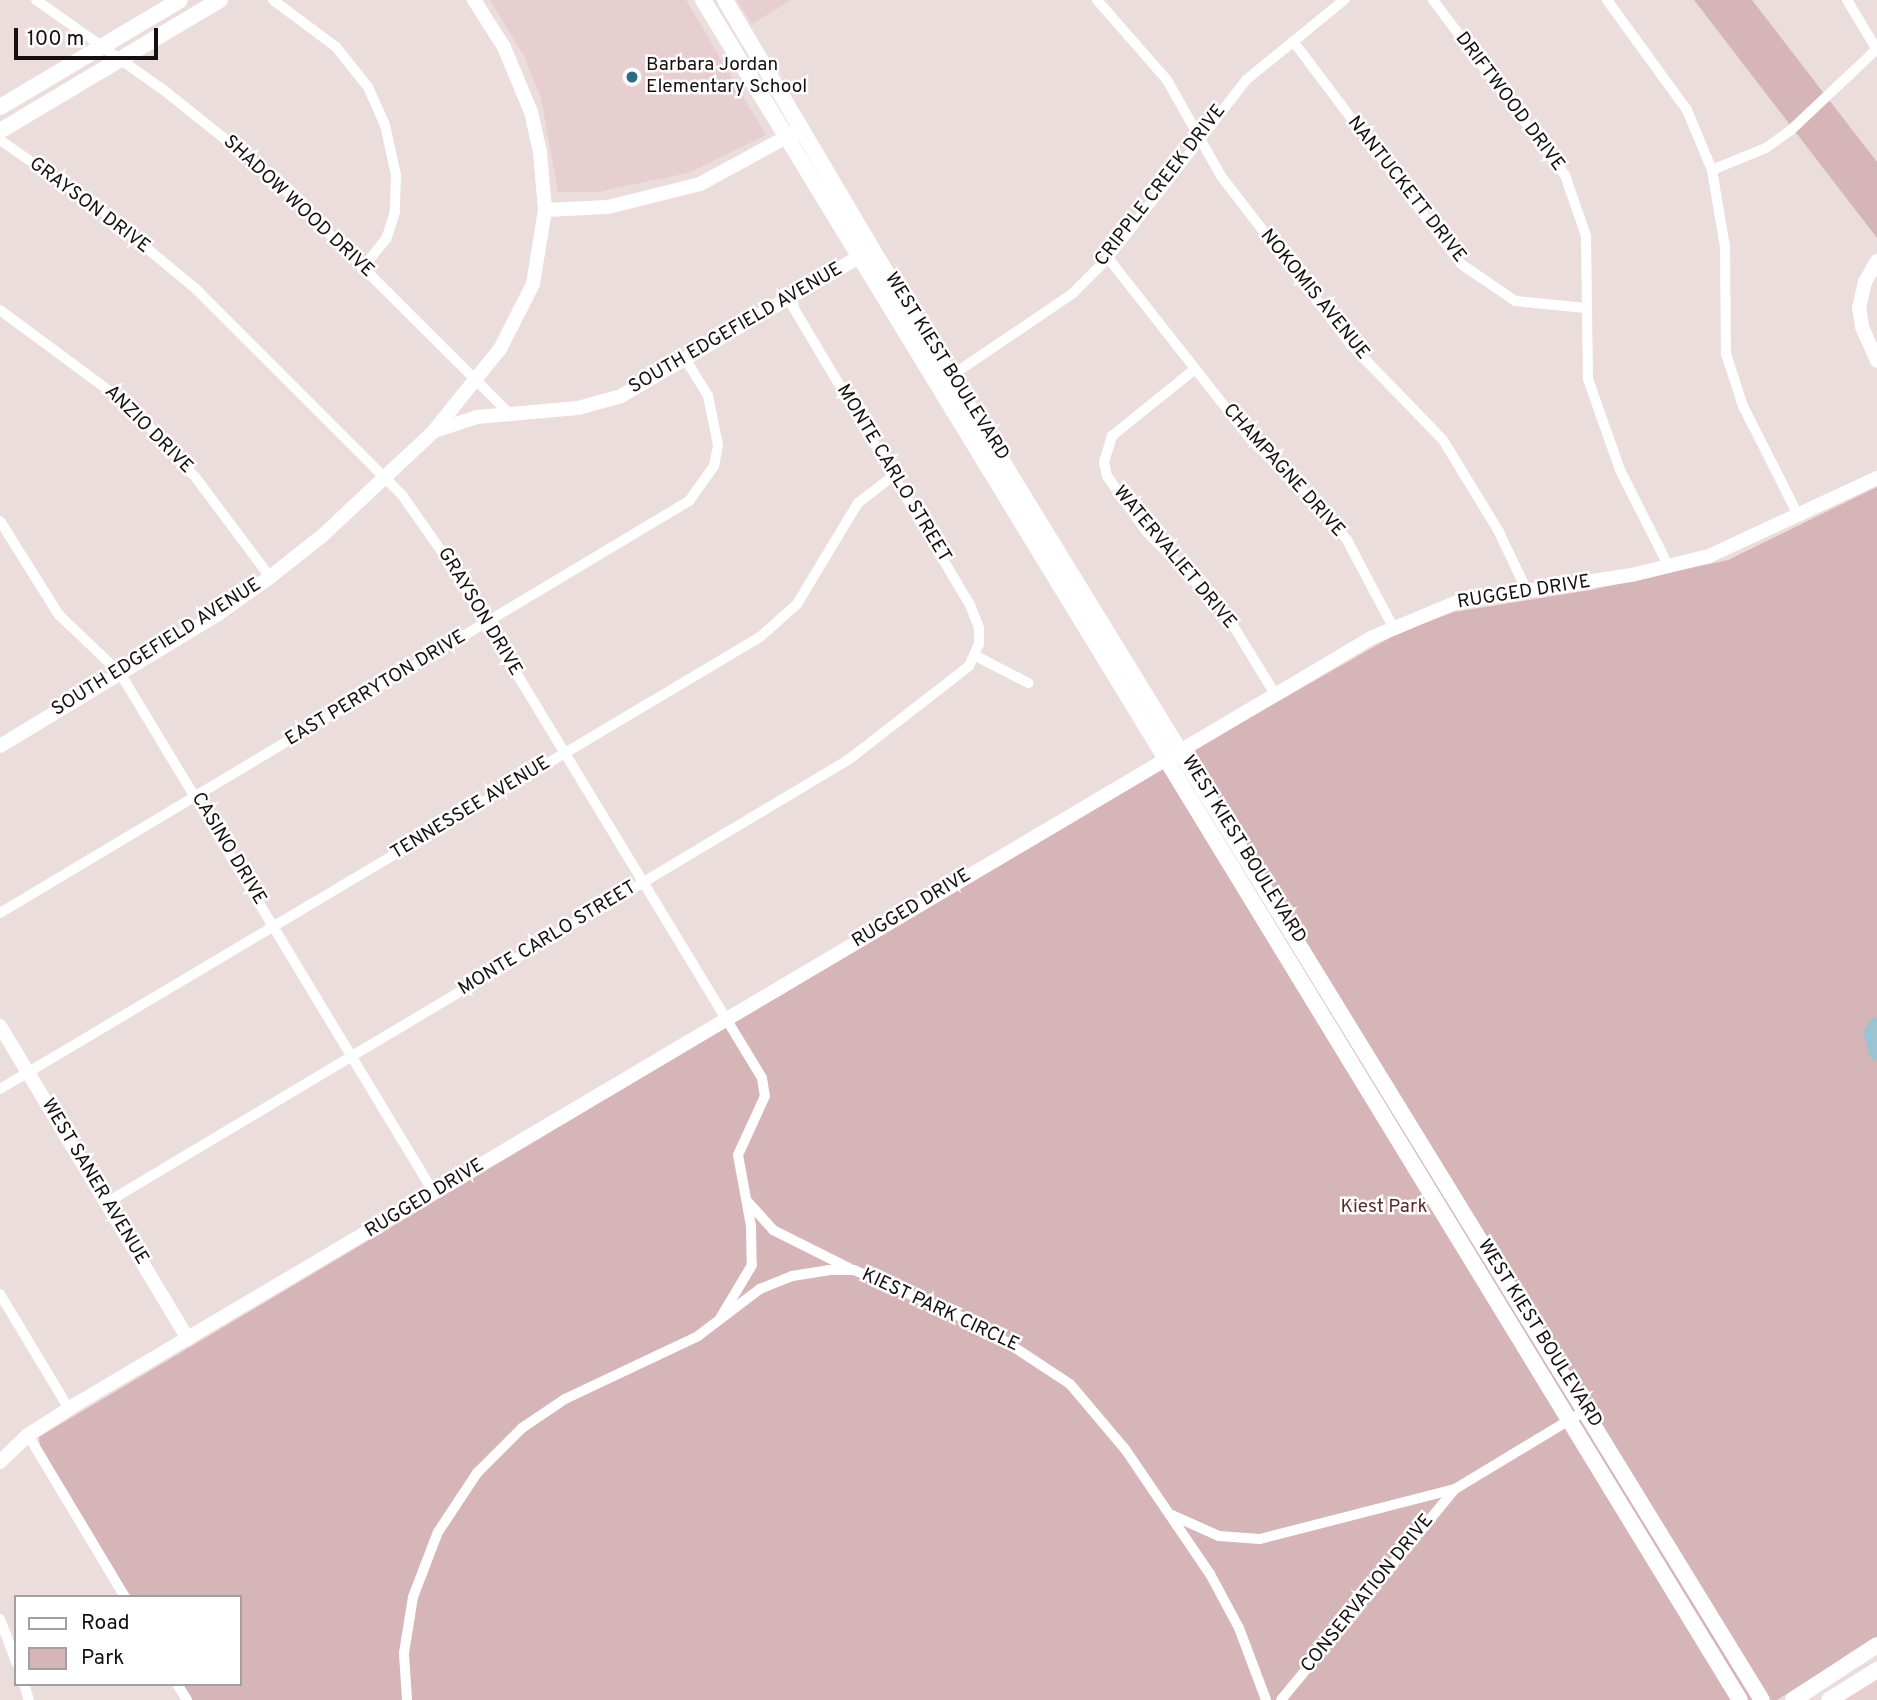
<!DOCTYPE html>
<style>
body{margin:0}
#map{position:relative;width:1877px;height:1700px;overflow:hidden;background:#ecdddd;font-family:Overpass,sans-serif}
div>[style]{position:absolute}
.built>*{inset:0;background:#e7ced0}
.green>*{inset:0;background:#d5b5b7}
.river>*{height:18px;margin:-9px;padding:0 9px;transform-origin:9px;border-radius:9px;background:#9cc3d1}
.minor>*{height:10px;margin:-5px;padding:0 5px;transform-origin:5px;border-radius:5px;background:#fff}
.tertiary>*{height:14px;margin:-7px;padding:0 7px;transform-origin:7px;border-radius:7px;background:#fff}
.secondary>*{height:16px;margin:-8px;padding:0 8px;transform-origin:8px;border-radius:8px;background:#fff}
.dots>*{width:19px;height:19px;translate:-50% -50%;box-sizing:border-box;border:4px solid #fff;border-radius:50%}
span{translate:-50% -50%;white-space:nowrap;text-align:center;line-height:1.15;-webkit-text-stroke:5px #fff;paint-order:stroke}
.poi-label{font-size:19px;color:#150f10}
.left{translate:0 -50%;text-align:left}
.street-label{font-size:19px;color:#150f10}
.park-label{font-size:19px;color:#5c2930}
.legend{position:absolute;left:14px;top:1595px;width:228px;height:91px;box-sizing:border-box;background:#fff;border:2px solid #a19f9f;margin:0;padding:9px 12px;list-style:none;font-size:21px;color:#150f10}
.legend li{display:flex;align-items:center;gap:14px;height:35px}
.legend b{width:35px;border:2px solid #a19f9f}
.scale{position:absolute;left:14px;top:28px;width:144px;height:32px;box-sizing:border-box;border:4px solid #150f10;border-top:0;padding-left:9px;font-size:21px;line-height:24px;white-space:nowrap;color:#150f10;-webkit-text-stroke:5px #fff;paint-order:stroke}
</style>
<div id="map">
<div class="built">
<i style="clip-path:polygon(490px 0,686px 0,766px 135px,688px 173px,597px 192px,558px 192px,541px 98px,524px 56px)"></i>
<i style="clip-path:polygon(737px 0,791px 0,752px 24px)"></i>
<i style="clip-path:polygon(1877px 1678px,1877px 1700px,1841px 1700px)"></i>
</div>
<div class="green">
<i style="clip-path:polygon(1694px 0,1752px 0,1877px 162px,1877px 238px)"></i>
<i style="clip-path:polygon(1877px 487px,1877px 1637px,1777px 1700px,192px 1700px,182px 1684px,240px 1684px,240px 1597px,130px 1597px,40px 1447px,39px 1437px,1165px 766px,1400px 632px,1454px 612px,1591px 590px,1728px 560px)"></i>
</div>
<div class="river">
<i style="left:1877px;top:1026px;width:9px;rotate:117deg"></i>
<i style="left:1873px;top:1034px;width:18px;rotate:77deg"></i>
</div>
<div class="minor">
<i style="left:36px;top:0;width:158px;rotate:35.2deg"></i>
<i style="left:165px;top:91px;width:134px;rotate:38.7deg"></i>
<i style="left:270px;top:175px;width:334px;rotate:44.9deg"></i>
<i style="left:273px;top:0;width:79px;rotate:36.7deg"></i>
<i style="left:336px;top:47px;width:51px;rotate:51.3deg"></i>
<i style="left:368px;top:87px;width:42px;rotate:65.9deg"></i>
<i style="left:385px;top:125px;width:51px;rotate:77.6deg"></i>
<i style="left:396px;top:175px;width:37px;rotate:92deg"></i>
<i style="left:395px;top:212px;width:28px;rotate:108deg"></i>
<i style="left:386px;top:239px;width:36px;rotate:129deg"></i>
<i style="left:1097px;top:0;width:106px;rotate:48.8deg"></i>
<i style="left:1167px;top:80px;width:110px;rotate:60.6deg"></i>
<i style="left:1221px;top:176px;width:213px;rotate:52.4deg"></i>
<i style="left:1351px;top:345px;width:132px;rotate:45.9deg"></i>
<i style="left:1443px;top:440px;width:105px;rotate:58.6deg"></i>
<i style="left:1498px;top:530px;width:68px;rotate:64.6deg"></i>
<i style="left:1433px;top:0;width:219px;rotate:53deg"></i>
<i style="left:1565px;top:175px;width:65px;rotate:71deg"></i>
<i style="left:1586px;top:236px;width:143px;rotate:89.2deg"></i>
<i style="left:1588px;top:379px;width:96px;rotate:70.6deg"></i>
<i style="left:1620px;top:470px;width:109px;rotate:63.2deg"></i>
<i style="left:1607px;top:0;width:136px;rotate:54deg"></i>
<i style="left:1687px;top:110px;width:65px;rotate:67.4deg"></i>
<i style="left:1712px;top:170px;width:78px;rotate:80.4deg"></i>
<i style="left:1725px;top:247px;width:107px;rotate:89.5deg"></i>
<i style="left:1726px;top:354px;width:55px;rotate:71.9deg"></i>
<i style="left:1743px;top:406px;width:124px;rotate:63.2deg"></i>
<i style="left:1847px;top:0;width:58px;rotate:59deg"></i>
<i style="left:1293px;top:41px;width:279px;rotate:53deg"></i>
<i style="left:1461px;top:264px;width:65px;rotate:34.4deg"></i>
<i style="left:1515px;top:301px;width:71px;rotate:5.6deg"></i>
<i style="left:0;top:140px;width:124px;rotate:34.8deg"></i>
<i style="left:102px;top:211px;width:122px;rotate:39.7deg"></i>
<i style="left:196px;top:289px;width:291px;rotate:45deg"></i>
<i style="left:402px;top:495px;width:78px;rotate:54.9deg"></i>
<i style="left:447px;top:559px;width:607px;rotate:58.74deg"></i>
<i style="left:762px;top:1078px;width:18px;rotate:81deg"></i>
<i style="left:765px;top:1096px;width:65px;rotate:114.6deg"></i>
<i style="left:738px;top:1155px;width:72px;rotate:79.6deg"></i>
<i style="left:751px;top:1226px;width:39px;rotate:89deg"></i>
<i style="left:752px;top:1265px;width:61px;rotate:120.8deg"></i>
<i style="left:1712px;top:170px;width:58px;rotate:-22.2deg"></i>
<i style="left:1766px;top:148px;width:31px;rotate:-36deg"></i>
<i style="left:1791px;top:130px;width:117px;rotate:-43.3deg"></i>
<i style="left:1108px;top:258px;width:231px;rotate:51.8deg"></i>
<i style="left:1251px;top:440px;width:86px;rotate:44.1deg"></i>
<i style="left:1313px;top:500px;width:52px;rotate:49.6deg"></i>
<i style="left:1347px;top:540px;width:98px;rotate:62.1deg"></i>
<i style="left:0;top:310px;width:163px;rotate:36.5deg"></i>
<i style="left:131px;top:407px;width:96px;rotate:47.5deg"></i>
<i style="left:196px;top:478px;width:124px;rotate:53.2deg"></i>
<i style="left:1195px;top:369px;width:107px;rotate:141.1deg"></i>
<i style="left:1112px;top:436px;width:27px;rotate:107deg"></i>
<i style="left:1104px;top:462px;width:14px;rotate:78deg"></i>
<i style="left:1107px;top:476px;width:67px;rotate:54.7deg"></i>
<i style="left:1146px;top:531px;width:115px;rotate:46.1deg"></i>
<i style="left:1226px;top:614px;width:94px;rotate:58.5deg"></i>
<i style="left:945px;top:380px;width:153px;rotate:-34.1deg"></i>
<i style="left:1072px;top:294px;width:51px;rotate:-45deg"></i>
<i style="left:1108px;top:258px;width:225px;rotate:-52.2deg"></i>
<i style="left:1246px;top:80px;width:127px;rotate:-39.2deg"></i>
<i style="left:0;top:521px;width:111px;rotate:57.9deg"></i>
<i style="left:59px;top:615px;width:84px;rotate:43.6deg"></i>
<i style="left:120px;top:673px;width:607px;rotate:58.87deg"></i>
<i style="left:976px;top:656px;width:59px;rotate:27.4deg"></i>
<i style="left:0;top:913px;width:803px;rotate:-30.88deg"></i>
<i style="left:689px;top:501px;width:43px;rotate:-54.5deg"></i>
<i style="left:714px;top:466px;width:21px;rotate:-79deg"></i>
<i style="left:718px;top:445px;width:50px;rotate:-101.5deg"></i>
<i style="left:708px;top:396px;width:42px;rotate:-121.4deg"></i>
<i style="left:0;top:1089px;width:884px;rotate:-30.74deg"></i>
<i style="left:760px;top:637px;width:50px;rotate:-41.7deg"></i>
<i style="left:797px;top:604px;width:118px;rotate:-58.9deg"></i>
<i style="left:858px;top:503px;width:44px;rotate:-37.6deg"></i>
<i style="left:748px;top:1202px;width:38px;rotate:48deg"></i>
<i style="left:773px;top:1230px;width:85px;rotate:26.6deg"></i>
<i style="left:106px;top:1203px;width:864px;rotate:-30.84deg"></i>
<i style="left:848px;top:760px;width:153px;rotate:-37.8deg"></i>
<i style="left:969px;top:666px;width:24px;rotate:-66deg"></i>
<i style="left:979px;top:644px;width:16px;rotate:-90deg"></i>
<i style="left:979px;top:628px;width:25px;rotate:-111deg"></i>
<i style="left:970px;top:605px;width:357px;rotate:-120.7deg"></i>
<i style="left:0;top:1294px;width:134px;rotate:59deg"></i>
<i style="left:28px;top:1435px;width:189px;rotate:59.1deg"></i>
<i style="left:1172px;top:1515px;width:51px;rotate:24.1deg"></i>
<i style="left:1219px;top:1536px;width:41px;rotate:4.2deg"></i>
<i style="left:1260px;top:1539px;width:201px;rotate:-14.4deg"></i>
<i style="left:0;top:1619px;width:46px;rotate:69.6deg"></i>
<i style="left:24px;top:1684px;width:17px;rotate:73deg"></i>
<i style="left:177px;top:1684px;width:19px;rotate:58deg"></i>
<i style="left:407px;top:1700px;width:47px;rotate:-93.7deg"></i>
<i style="left:404px;top:1653px;width:57px;rotate:-80.9deg"></i>
<i style="left:413px;top:1597px;width:70px;rotate:-69deg"></i>
<i style="left:438px;top:1532px;width:71px;rotate:-56.5deg"></i>
<i style="left:477px;top:1473px;width:64px;rotate:-45deg"></i>
<i style="left:522px;top:1428px;width:52px;rotate:-34deg"></i>
<i style="left:565px;top:1399px;width:147px;rotate:-25.3deg"></i>
<i style="left:698px;top:1336px;width:78px;rotate:-37.2deg"></i>
<i style="left:760px;top:1289px;width:35px;rotate:-22deg"></i>
<i style="left:792px;top:1276px;width:37px;rotate:-9deg"></i>
<i style="left:829px;top:1270px;width:25px"></i>
<i style="left:854px;top:1270px;width:140px;rotate:23.6deg"></i>
<i style="left:982px;top:1326px;width:105px;rotate:33.4deg"></i>
<i style="left:1070px;top:1384px;width:85px;rotate:49.8deg"></i>
<i style="left:1125px;top:1449px;width:151px;rotate:55.8deg"></i>
<i style="left:1210px;top:1574px;width:61px;rotate:61.8deg"></i>
<i style="left:1239px;top:1628px;width:77px;rotate:69.4deg"></i>
<i style="left:1281px;top:1700px;width:273px;rotate:-50.5deg"></i>
<i style="left:1455px;top:1489px;width:153px;rotate:-31.1deg"></i>
</div>
<div class="tertiary">
<i style="left:545px;top:210px;width:63px;rotate:-2.7deg"></i>
<i style="left:608px;top:207px;width:95px;rotate:-14deg"></i>
<i style="left:700px;top:184px;width:107px;rotate:-28.5deg"></i>
<i style="left:1877px;top:261px;width:24px;rotate:120deg"></i>
<i style="left:1865px;top:282px;width:26px;rotate:103deg"></i>
<i style="left:1859px;top:307px;width:20px;rotate:81deg"></i>
<i style="left:1862px;top:327px;width:37px;rotate:66deg"></i>
<i style="left:434px;top:431px;width:45px;rotate:-18deg"></i>
<i style="left:477px;top:417px;width:101px;rotate:-5.1deg"></i>
<i style="left:578px;top:408px;width:45px;rotate:-15.6deg"></i>
<i style="left:621px;top:396px;width:285px;rotate:-30.3deg"></i>
<i style="left:0;top:746px;width:255px;rotate:-31.2deg"></i>
<i style="left:218px;top:614px;width:64px;rotate:-35.4deg"></i>
<i style="left:270px;top:577px;width:66px;rotate:-38.3deg"></i>
<i style="left:322px;top:536px;width:152px;rotate:-43.1deg"></i>
<i style="left:433px;top:432px;width:107px;rotate:-51.1deg"></i>
<i style="left:500px;top:349px;width:73px;rotate:-63.1deg"></i>
<i style="left:533px;top:284px;width:75px;rotate:-80.8deg"></i>
<i style="left:545px;top:210px;width:58px;rotate:-94.9deg"></i>
<i style="left:540px;top:152px;width:41px;rotate:-102.7deg"></i>
<i style="left:531px;top:112px;width:70px;rotate:-112.6deg"></i>
<i style="left:504px;top:47px;width:56px;rotate:-122.6deg"></i>
<i style="left:0;top:1026px;width:365px;rotate:59deg"></i>
<i style="left:0;top:1462px;width:39px;rotate:-44deg"></i>
<i style="left:28px;top:1435px;width:59px;rotate:-32.6deg"></i>
<i style="left:78px;top:1403px;width:1502px;rotate:-30.61deg"></i>
<i style="left:1371px;top:638px;width:93px;rotate:-22.7deg"></i>
<i style="left:1457px;top:602px;width:177px;rotate:-8.8deg"></i>
<i style="left:1632px;top:575px;width:79px;rotate:-13.9deg"></i>
<i style="left:1709px;top:556px;width:185px;rotate:-24.9deg"></i>
</div>
<div class="secondary">
<i style="left:703px;top:0;width:1991px;rotate:58.62deg"></i>
<i style="left:725px;top:0;width:289px;rotate:59.4deg"></i>
<i style="left:872px;top:249px;width:1702px;rotate:58.48deg"></i>
<i style="left:0;top:107px;width:209px;rotate:-30.7deg"></i>
<i style="left:0;top:131px;width:256px;rotate:-30.8deg"></i>
<i style="left:1793px;top:1700px;width:100px;rotate:-33.2deg"></i>
<i style="left:1829px;top:1700px;width:57px;rotate:-32deg"></i>
</div>
<div class="dots">
<i style="left:632px;top:77px;background:#2c6b80"></i>
</div>
<div class="poi-label">
<span class="left" style="left:646px;top:77px">Barbara Jordan<br>Elementary School</span>
</div>
<div class="street-label">
<span style="left:1509px;top:102px;rotate:53deg">DRIFTWOOD DRIVE</span>
<span style="left:1161px;top:186px;rotate:-52deg">CRIPPLE CREEK DRIVE</span>
<span style="left:1406px;top:190px;rotate:52deg">NANTUCKETT DRIVE</span>
<span style="left:89px;top:206px;rotate:37deg">GRAYSON DRIVE</span>
<span style="left:298px;top:207px;rotate:43deg">SHADOW WOOD DRIVE</span>
<span style="left:1314px;top:295px;rotate:51deg">NOKOMIS AVENUE</span>
<span style="left:736px;top:329px;rotate:-30deg">SOUTH EDGEFIELD AVENUE</span>
<span style="left:946px;top:367px;rotate:58deg">WEST KIEST BOULEVARD</span>
<span style="left:148px;top:430px;rotate:45deg">ANZIO DRIVE</span>
<span style="left:1283px;top:471px;rotate:48deg">CHAMPAGNE DRIVE</span>
<span style="left:893px;top:474px;rotate:59deg">MONTE CARLO STREET</span>
<span style="left:1174px;top:558px;rotate:50deg">WATERVALIET DRIVE</span>
<span style="left:1524px;top:593px;rotate:-9deg">RUGGED DRIVE</span>
<span style="left:479px;top:612px;rotate:59deg">GRAYSON DRIVE</span>
<span style="left:157px;top:648px;rotate:-32deg">SOUTH EDGEFIELD AVENUE</span>
<span style="left:376px;top:689px;rotate:-31deg">EAST PERRYTON DRIVE</span>
<span style="left:471px;top:809px;rotate:-31deg">TENNESSEE AVENUE</span>
<span style="left:228px;top:849px;rotate:59deg">CASINO DRIVE</span>
<span style="left:1243px;top:850px;rotate:58deg">WEST KIEST BOULEVARD</span>
<span style="left:912px;top:909px;rotate:-31deg">RUGGED DRIVE</span>
<span style="left:548px;top:939px;rotate:-31deg">MONTE CARLO STREET</span>
<span style="left:94px;top:1182px;rotate:59deg">WEST SANER AVENUE</span>
<span style="left:425px;top:1199px;rotate:-31deg">RUGGED DRIVE</span>
<span style="left:940px;top:1311px;rotate:25deg">KIEST PARK CIRCLE</span>
<span style="left:1539px;top:1334px;rotate:58deg">WEST KIEST BOULEVARD</span>
<span style="left:1368px;top:1594px;rotate:-51deg">CONSERVATION DRIVE</span>
</div>
<div class="park-label">
<span style="left:1384px;top:1208px">Kiest Park</span>
</div>
<ul class="legend">
<li><b style="height:9px;background:#fff"></b>Road</li>
<li><b style="height:19px;background:#d5b5b7"></b>Park</li>
</ul>
<div class="scale">100 m</div>
</div>
